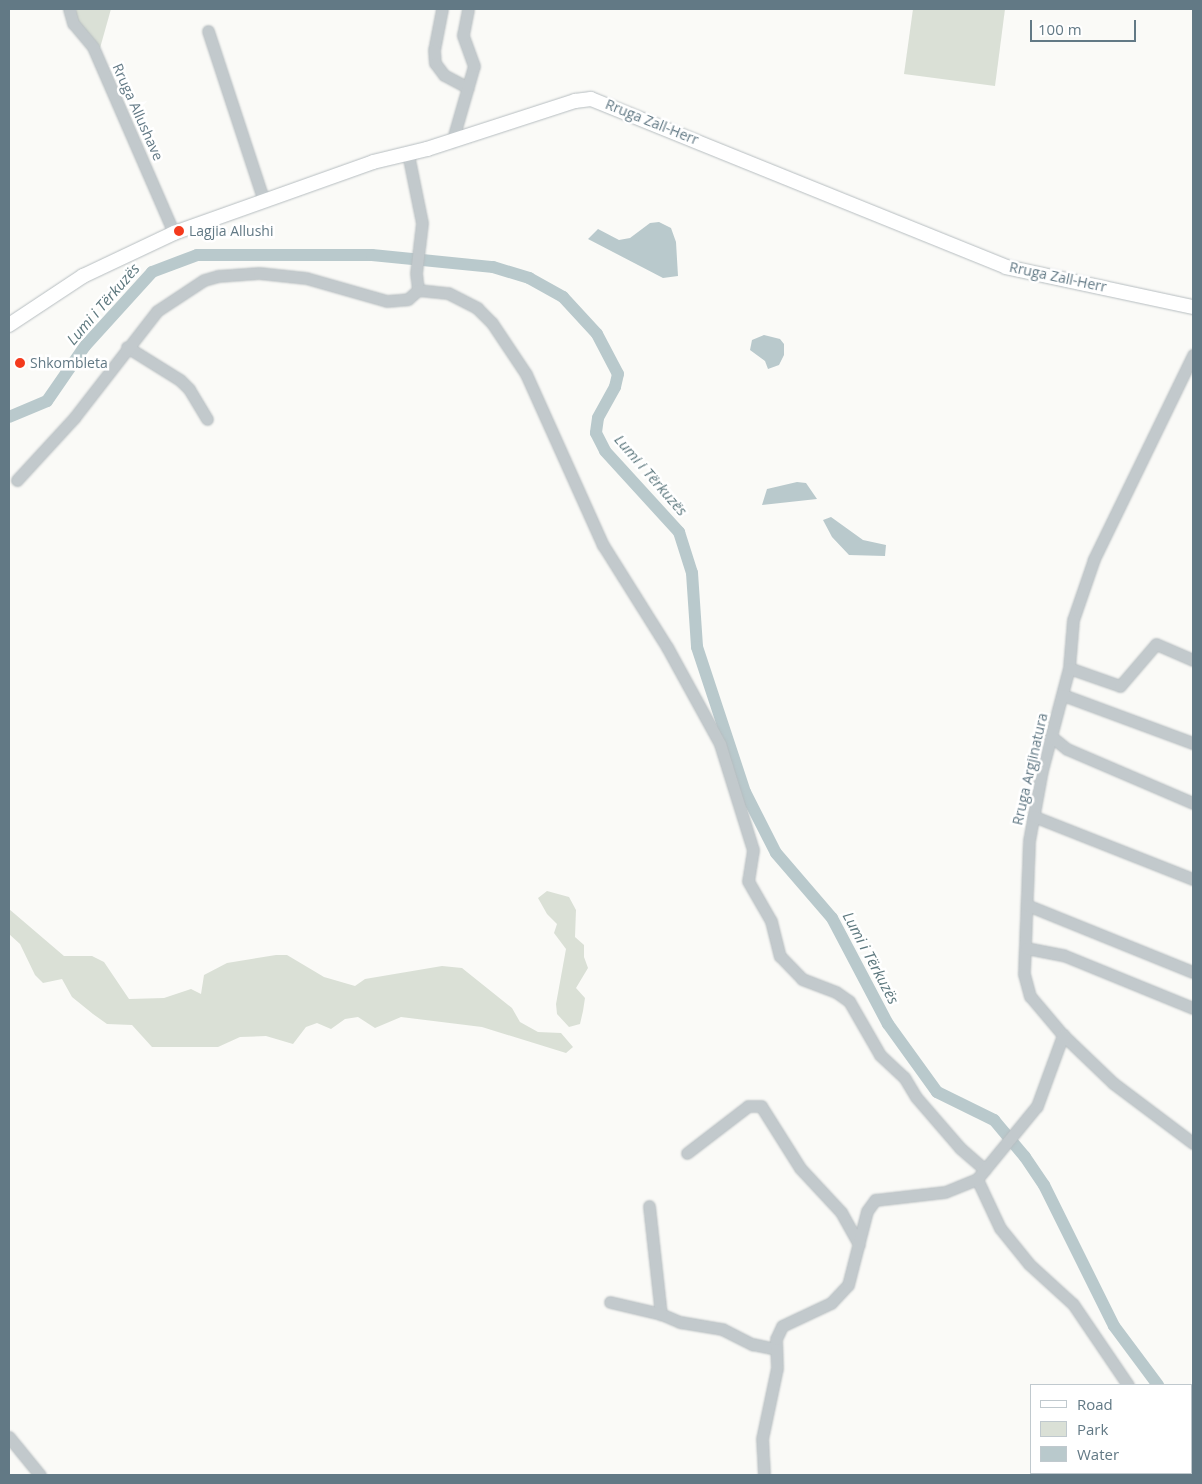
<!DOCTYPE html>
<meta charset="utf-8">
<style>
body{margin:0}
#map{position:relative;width:1202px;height:1484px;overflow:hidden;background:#fafaf7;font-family:"Open Sans",sans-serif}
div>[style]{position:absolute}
.green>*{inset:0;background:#dae0d6}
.water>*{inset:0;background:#b9c9cc}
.river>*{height:12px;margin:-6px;padding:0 6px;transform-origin:6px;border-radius:6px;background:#b9c9cc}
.roads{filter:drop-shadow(0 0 1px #b6bdc0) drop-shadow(0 0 1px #b6bdc0)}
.minor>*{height:11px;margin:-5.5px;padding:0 5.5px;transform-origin:5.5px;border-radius:5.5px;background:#c2c9cc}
.major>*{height:14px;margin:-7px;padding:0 7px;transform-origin:7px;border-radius:7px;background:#fff}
.dots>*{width:14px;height:14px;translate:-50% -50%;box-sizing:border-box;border:2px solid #fff;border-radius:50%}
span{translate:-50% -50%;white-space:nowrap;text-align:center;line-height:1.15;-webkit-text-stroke:5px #fff;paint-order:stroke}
.street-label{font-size:14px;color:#627985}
.poi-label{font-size:14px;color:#627985}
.left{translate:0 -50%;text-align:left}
.water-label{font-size:15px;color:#5d787e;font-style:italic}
.frame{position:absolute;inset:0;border:10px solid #627985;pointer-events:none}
.legend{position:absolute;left:1030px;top:1384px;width:162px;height:90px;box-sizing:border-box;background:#fff;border:1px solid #c0c9ce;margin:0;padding:6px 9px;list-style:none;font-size:15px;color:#627985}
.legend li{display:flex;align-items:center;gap:10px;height:25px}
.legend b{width:25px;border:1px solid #c0c9ce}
.scale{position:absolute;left:1030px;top:20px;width:106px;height:22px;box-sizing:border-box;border:2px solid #627985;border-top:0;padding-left:6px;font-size:15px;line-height:18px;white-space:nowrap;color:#627985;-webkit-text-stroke:4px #fff;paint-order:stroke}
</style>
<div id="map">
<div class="green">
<i style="clip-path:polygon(76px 9px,111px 9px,100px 48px,76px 20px)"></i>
<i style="clip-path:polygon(913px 9px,1005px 9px,995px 86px,904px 74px)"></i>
<i style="clip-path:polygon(547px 891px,569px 897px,576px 910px,575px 937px,584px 945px,584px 957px,588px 968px,576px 988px,585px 998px,583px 1011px,580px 1024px,569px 1027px,557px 1014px,556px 1004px,566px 949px,554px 933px,557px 924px,547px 914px,538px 898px)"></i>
<i style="clip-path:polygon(9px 909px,64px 956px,92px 956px,104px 962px,129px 999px,164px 998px,191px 989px,201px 994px,204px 975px,227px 963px,276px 955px,287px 955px,324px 977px,355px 986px,365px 979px,442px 966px,462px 968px,512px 1008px,520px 1022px,538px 1032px,561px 1033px,573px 1047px,566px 1053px,482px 1027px,401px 1017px,375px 1028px,358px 1017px,345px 1019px,331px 1029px,317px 1023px,306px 1027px,293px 1044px,266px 1036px,240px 1037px,218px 1047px,152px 1047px,132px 1025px,107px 1024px,93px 1014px,72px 997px,62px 979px,43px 983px,35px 975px,20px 944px,9px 934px)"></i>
</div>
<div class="water">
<i style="clip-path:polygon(659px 222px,671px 228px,676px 242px,678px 276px,663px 278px,588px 239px,598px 229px,619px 240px,630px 238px,650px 223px)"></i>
<i style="clip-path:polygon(764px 335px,780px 339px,784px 344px,784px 355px,779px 365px,768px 369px,765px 361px,750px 350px,752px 340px)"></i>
<i style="clip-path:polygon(797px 482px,806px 483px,817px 499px,762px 505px,767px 489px)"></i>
<i style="clip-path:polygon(831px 517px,863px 540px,886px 545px,885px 556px,849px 555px,832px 537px,823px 520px)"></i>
</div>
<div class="river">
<i style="left:9px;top:417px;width:41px;rotate:-22.8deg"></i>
<i style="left:47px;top:401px;width:67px;rotate:-55.4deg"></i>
<i style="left:85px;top:346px;width:100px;rotate:-47.8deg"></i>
<i style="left:152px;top:272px;width:48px;rotate:-20.7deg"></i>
<i style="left:197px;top:255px;width:175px"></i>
<i style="left:372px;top:255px;width:122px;rotate:5.7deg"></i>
<i style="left:493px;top:267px;width:38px;rotate:17deg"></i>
<i style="left:529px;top:278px;width:39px;rotate:29deg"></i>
<i style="left:563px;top:297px;width:50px;rotate:47.4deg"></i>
<i style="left:597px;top:334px;width:45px;rotate:62.3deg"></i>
<i style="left:618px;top:374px;width:13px;rotate:103deg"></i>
<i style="left:615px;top:387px;width:35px;rotate:119deg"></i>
<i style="left:598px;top:418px;width:15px;rotate:98deg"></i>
<i style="left:596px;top:433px;width:20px;rotate:63deg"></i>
<i style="left:605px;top:451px;width:110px;rotate:47.6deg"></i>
<i style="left:679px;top:532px;width:43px;rotate:72.4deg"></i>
<i style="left:692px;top:573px;width:74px;rotate:86.1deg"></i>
<i style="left:697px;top:647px;width:153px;rotate:71.7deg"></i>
<i style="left:745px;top:792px;width:68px;rotate:63.1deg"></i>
<i style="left:776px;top:853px;width:86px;rotate:49.3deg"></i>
<i style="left:832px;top:918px;width:120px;rotate:62.2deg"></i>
<i style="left:888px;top:1024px;width:84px;rotate:54.2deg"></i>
<i style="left:937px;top:1092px;width:64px;rotate:26.2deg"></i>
<i style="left:994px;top:1120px;width:48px;rotate:50deg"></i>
<i style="left:1025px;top:1157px;width:34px;rotate:56deg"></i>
<i style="left:1044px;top:1185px;width:157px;rotate:63.6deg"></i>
<i style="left:1114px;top:1326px;width:74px;rotate:53.3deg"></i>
<i style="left:1191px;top:1428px;width:4px;rotate:56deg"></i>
</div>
<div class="roads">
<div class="minor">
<i style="left:69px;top:9px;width:15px;rotate:74deg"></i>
<i style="left:73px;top:23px;width:31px;rotate:50deg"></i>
<i style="left:93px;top:47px;width:203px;rotate:66.5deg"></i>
<i style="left:442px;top:9px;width:42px;rotate:101deg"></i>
<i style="left:434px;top:50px;width:13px;rotate:86deg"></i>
<i style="left:435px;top:63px;width:15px;rotate:53deg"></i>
<i style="left:444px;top:75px;width:27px;rotate:28deg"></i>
<i style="left:208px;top:31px;width:179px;rotate:71.8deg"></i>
<i style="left:452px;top:142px;width:79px;rotate:-73.9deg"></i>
<i style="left:474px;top:66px;width:33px;rotate:-110deg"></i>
<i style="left:463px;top:35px;width:26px;rotate:-79deg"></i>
<i style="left:408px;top:154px;width:70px;rotate:78.5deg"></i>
<i style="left:422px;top:223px;width:50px;rotate:96.8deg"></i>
<i style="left:416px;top:273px;width:17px;rotate:83deg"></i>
<i style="left:418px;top:290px;width:30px;rotate:6deg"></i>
<i style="left:448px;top:293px;width:33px;rotate:27deg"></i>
<i style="left:477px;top:308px;width:21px;rotate:45deg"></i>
<i style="left:492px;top:323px;width:61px;rotate:56.3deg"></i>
<i style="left:526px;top:374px;width:188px;rotate:65.8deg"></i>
<i style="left:603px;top:545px;width:120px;rotate:57.9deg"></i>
<i style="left:667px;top:647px;width:111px;rotate:61.3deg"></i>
<i style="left:720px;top:744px;width:111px;rotate:72.7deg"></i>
<i style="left:753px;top:850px;width:31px;rotate:99deg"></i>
<i style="left:748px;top:881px;width:46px;rotate:60.1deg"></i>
<i style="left:771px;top:921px;width:36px;rotate:76deg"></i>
<i style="left:780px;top:956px;width:32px;rotate:46deg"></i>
<i style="left:802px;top:979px;width:36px;rotate:21deg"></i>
<i style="left:836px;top:992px;width:16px;rotate:35deg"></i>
<i style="left:849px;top:1001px;width:62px;rotate:60.1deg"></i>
<i style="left:880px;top:1055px;width:33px;rotate:43deg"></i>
<i style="left:904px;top:1077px;width:23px;rotate:59deg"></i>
<i style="left:916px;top:1097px;width:67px;rotate:49.2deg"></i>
<i style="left:960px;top:1148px;width:33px;rotate:41deg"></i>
<i style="left:127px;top:347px;width:62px;rotate:31.9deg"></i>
<i style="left:180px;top:380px;width:13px;rotate:45deg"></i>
<i style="left:189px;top:389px;width:35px;rotate:59deg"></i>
<i style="left:1193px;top:355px;width:227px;rotate:115.9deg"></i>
<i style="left:1094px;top:559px;width:65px;rotate:109deg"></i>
<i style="left:1073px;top:620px;width:48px;rotate:94.8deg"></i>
<i style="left:1069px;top:668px;width:106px;rotate:104.8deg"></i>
<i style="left:1042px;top:770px;width:72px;rotate:100.4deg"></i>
<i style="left:1029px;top:841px;width:133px;rotate:92.2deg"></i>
<i style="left:1024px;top:974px;width:23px;rotate:75deg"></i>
<i style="left:1030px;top:996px;width:51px;rotate:49.8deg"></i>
<i style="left:1063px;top:1035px;width:69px;rotate:43.8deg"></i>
<i style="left:1113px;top:1083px;width:100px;rotate:36.9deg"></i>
<i style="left:17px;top:480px;width:84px;rotate:-47.4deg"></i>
<i style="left:74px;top:418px;width:135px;rotate:-52.2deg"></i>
<i style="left:157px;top:311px;width:56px;rotate:-33.4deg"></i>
<i style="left:204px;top:280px;width:15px;rotate:-16deg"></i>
<i style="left:218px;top:276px;width:41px;rotate:-4.2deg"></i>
<i style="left:259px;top:273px;width:47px;rotate:6.1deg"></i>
<i style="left:306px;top:278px;width:84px;rotate:15.9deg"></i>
<i style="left:387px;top:301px;width:21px;rotate:-5deg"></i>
<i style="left:408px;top:299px;width:13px;rotate:-42deg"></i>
<i style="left:1069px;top:668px;width:54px;rotate:19.4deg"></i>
<i style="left:1120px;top:686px;width:55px;rotate:-49.4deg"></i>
<i style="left:1156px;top:644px;width:40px;rotate:23.4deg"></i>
<i style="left:1063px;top:695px;width:139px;rotate:20.3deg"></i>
<i style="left:1052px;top:737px;width:19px;rotate:39deg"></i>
<i style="left:1067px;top:749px;width:137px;rotate:23.2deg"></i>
<i style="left:1033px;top:816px;width:172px;rotate:21.5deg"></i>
<i style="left:1027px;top:905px;width:179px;rotate:22deg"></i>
<i style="left:1026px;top:948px;width:38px;rotate:11deg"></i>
<i style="left:1063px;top:955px;width:140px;rotate:22.2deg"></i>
<i style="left:687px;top:1153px;width:77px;rotate:-37.6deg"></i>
<i style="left:748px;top:1106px;width:13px"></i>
<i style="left:761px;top:1106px;width:73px;rotate:57.8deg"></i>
<i style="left:800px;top:1168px;width:60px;rotate:47deg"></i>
<i style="left:841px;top:1212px;width:37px;rotate:61deg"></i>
<i style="left:977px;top:1179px;width:54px;rotate:64.9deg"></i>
<i style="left:1000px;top:1228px;width:46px;rotate:51.1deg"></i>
<i style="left:1029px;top:1264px;width:59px;rotate:42.3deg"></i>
<i style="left:1073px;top:1304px;width:98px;rotate:55.8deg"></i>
<i style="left:649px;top:1206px;width:109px;rotate:83.7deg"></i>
<i style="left:661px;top:1314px;width:21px;rotate:23deg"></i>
<i style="left:680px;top:1322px;width:43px;rotate:9.5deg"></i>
<i style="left:722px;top:1329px;width:34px;rotate:27deg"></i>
<i style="left:752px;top:1344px;width:24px;rotate:12deg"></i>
<i style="left:610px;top:1302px;width:52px;rotate:13.2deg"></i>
<i style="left:9px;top:1437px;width:49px;rotate:50.8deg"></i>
<i style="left:1191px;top:1471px;width:4px;rotate:63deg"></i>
<i style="left:764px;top:1475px;width:36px;rotate:-93deg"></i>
<i style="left:762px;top:1439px;width:73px;rotate:-78.1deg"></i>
<i style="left:777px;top:1368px;width:29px;rotate:-92deg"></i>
<i style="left:776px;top:1339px;width:14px;rotate:-65deg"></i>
<i style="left:782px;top:1326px;width:54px;rotate:-25.1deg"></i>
<i style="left:831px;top:1303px;width:25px;rotate:-47deg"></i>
<i style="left:848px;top:1285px;width:76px;rotate:-75.6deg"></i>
<i style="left:867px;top:1211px;width:14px;rotate:-54deg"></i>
<i style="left:875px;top:1200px;width:70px;rotate:-6.5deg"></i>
<i style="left:945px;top:1192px;width:35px;rotate:-22deg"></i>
<i style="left:977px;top:1179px;width:94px;rotate:-50.6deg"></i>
<i style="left:1037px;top:1106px;width:76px;rotate:-69.9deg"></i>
</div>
<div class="major">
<i style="left:9px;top:325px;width:89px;rotate:-33.5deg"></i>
<i style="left:83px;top:276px;width:101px;rotate:-25.3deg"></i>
<i style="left:174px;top:233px;width:211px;rotate:-19.6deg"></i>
<i style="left:373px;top:162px;width:56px;rotate:-13.5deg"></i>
<i style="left:427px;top:149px;width:156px;rotate:-18deg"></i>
<i style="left:575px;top:101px;width:16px;rotate:-7deg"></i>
<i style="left:591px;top:99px;width:448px;rotate:22deg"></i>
<i style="left:1006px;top:267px;width:191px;rotate:12.1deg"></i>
</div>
</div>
<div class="dots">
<i style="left:179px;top:231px;background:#f43a1d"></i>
<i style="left:20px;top:363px;background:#f43a1d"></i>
</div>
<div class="street-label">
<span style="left:138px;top:112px;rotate:66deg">Rruga Allushave</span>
<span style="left:652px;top:122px;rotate:22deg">Rruga Zall-Herr</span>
<span style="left:1058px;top:277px;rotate:12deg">Rruga Zall-Herr</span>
<span style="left:1030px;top:769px;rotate:-77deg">Rruga Argjinatura</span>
</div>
<div class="poi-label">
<span class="left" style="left:189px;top:231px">Lagjia Allushi</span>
<span class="left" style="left:30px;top:363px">Shkombleta</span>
</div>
<div class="water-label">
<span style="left:103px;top:304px;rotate:-49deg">Lumi i Tërkuzës</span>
<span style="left:651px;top:475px;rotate:49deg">Lumi i Tërkuzës</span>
<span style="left:871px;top:958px;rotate:62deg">Lumi i Tërkuzës</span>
</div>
<div class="frame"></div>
<ul class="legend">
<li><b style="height:6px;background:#fff"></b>Road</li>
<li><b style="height:14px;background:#dae0d6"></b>Park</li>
<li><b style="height:14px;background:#b9c9cc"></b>Water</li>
</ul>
<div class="scale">100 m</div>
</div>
